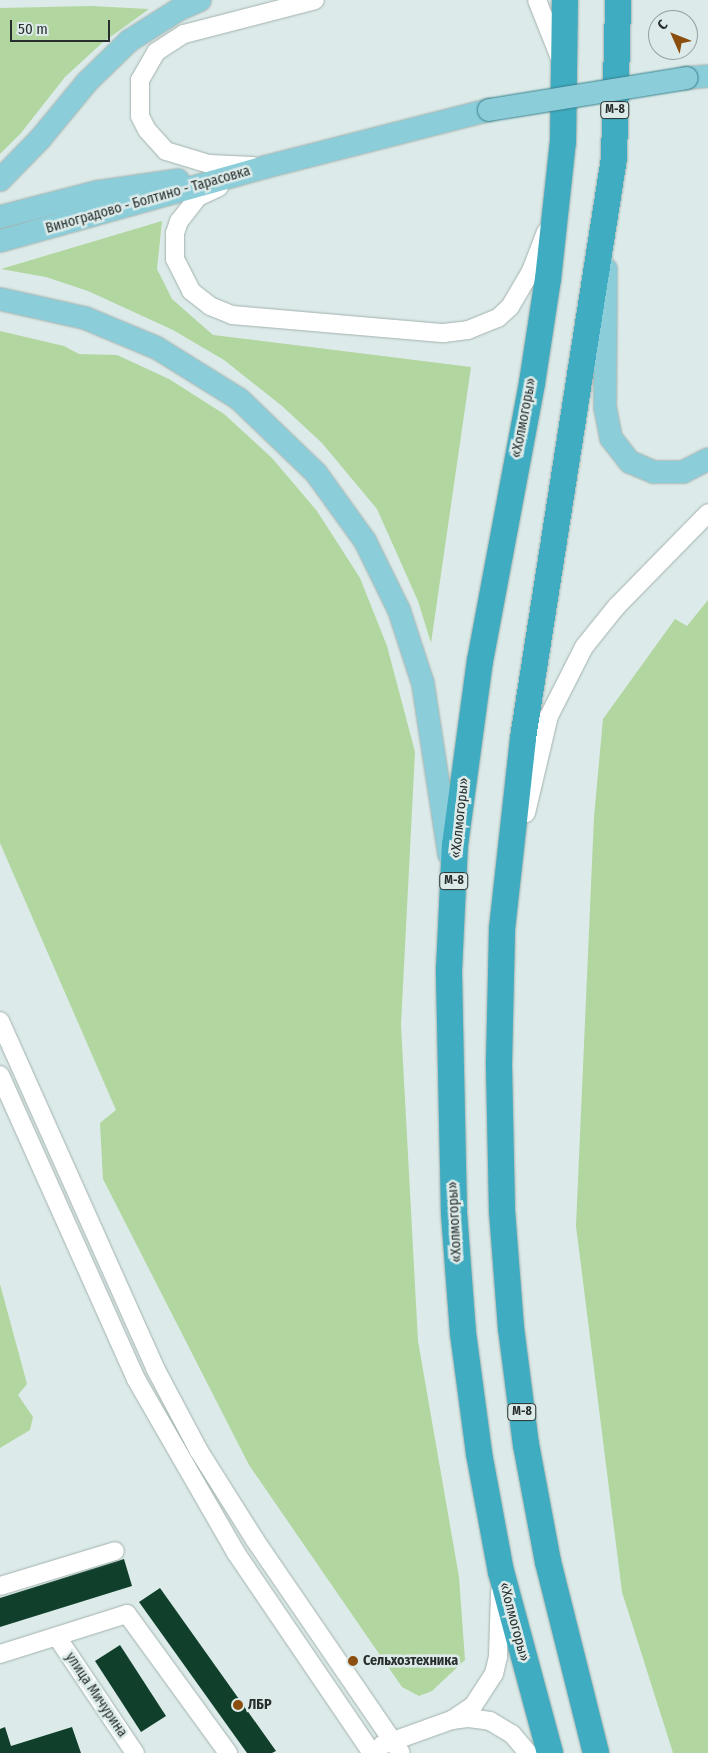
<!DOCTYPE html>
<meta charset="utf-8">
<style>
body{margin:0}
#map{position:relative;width:708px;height:1753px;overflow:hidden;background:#dcebe9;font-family:"Fira Sans Condensed",sans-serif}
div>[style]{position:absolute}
.green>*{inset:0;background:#b1d69f}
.building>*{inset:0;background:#10402b}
.roads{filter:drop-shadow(0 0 1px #a2b1ae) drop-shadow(0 0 1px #a2b1ae)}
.minor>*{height:18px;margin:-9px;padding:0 9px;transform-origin:9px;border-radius:9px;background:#fff}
.major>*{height:22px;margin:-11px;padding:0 11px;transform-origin:11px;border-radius:11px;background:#8ccdda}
.highway>*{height:26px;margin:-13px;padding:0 13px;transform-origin:13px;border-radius:13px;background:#3facc1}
.bridges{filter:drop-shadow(0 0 1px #37808d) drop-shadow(0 0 1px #37808d)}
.major-bridge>*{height:22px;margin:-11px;padding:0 11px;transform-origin:11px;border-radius:11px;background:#8ccdda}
.dots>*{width:14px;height:14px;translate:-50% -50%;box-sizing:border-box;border:2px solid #dcebe9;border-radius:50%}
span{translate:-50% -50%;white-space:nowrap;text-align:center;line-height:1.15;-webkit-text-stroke:5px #dcebe9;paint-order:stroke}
.shield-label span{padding:1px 4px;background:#dcebe9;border:1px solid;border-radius:4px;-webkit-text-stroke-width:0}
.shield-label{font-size:12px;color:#282e2d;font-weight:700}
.street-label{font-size:14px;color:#282e2d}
.poi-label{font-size:14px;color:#282e2d;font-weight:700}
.left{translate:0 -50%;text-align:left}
.north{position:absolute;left:648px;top:10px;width:50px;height:50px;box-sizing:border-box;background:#dcebe9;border:1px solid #949f9e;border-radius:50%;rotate:314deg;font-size:14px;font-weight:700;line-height:20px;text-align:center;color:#282e2d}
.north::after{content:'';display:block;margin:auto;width:18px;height:22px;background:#8b4e0f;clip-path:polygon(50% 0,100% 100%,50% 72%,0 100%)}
.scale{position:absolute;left:10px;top:20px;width:100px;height:22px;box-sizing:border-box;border:2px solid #282e2d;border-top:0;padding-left:6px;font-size:15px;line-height:18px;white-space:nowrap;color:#282e2d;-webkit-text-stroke:4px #dcebe9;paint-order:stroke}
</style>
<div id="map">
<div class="green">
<i style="clip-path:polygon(91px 6px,149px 9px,102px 43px,65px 77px,21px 133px,0 154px,0 8px)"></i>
<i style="clip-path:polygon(162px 221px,157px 269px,172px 299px,213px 335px,471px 367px,431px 643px,418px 601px,377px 509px,322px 443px,282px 406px,224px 360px,173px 330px,88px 291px,46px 277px,1px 269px)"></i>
<i style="clip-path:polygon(0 331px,64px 346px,79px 354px,117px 355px,169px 379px,224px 414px,272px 458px,317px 511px,360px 578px,387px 646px,415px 752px,401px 1025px,418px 1341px,459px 1577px,465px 1660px,432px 1691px,419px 1696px,402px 1687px,249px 1465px,103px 1179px,100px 1123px,116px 1110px,0 843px)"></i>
<i style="clip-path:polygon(708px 600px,708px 1753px,673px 1753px,622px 1592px,576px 1226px,594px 817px,603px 719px,675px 619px,687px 626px)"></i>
<i style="clip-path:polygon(0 1284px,27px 1384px,18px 1395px,33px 1417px,30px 1430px,0 1448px)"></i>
</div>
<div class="building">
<i style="clip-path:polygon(124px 1559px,132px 1586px,0 1627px,0 1598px)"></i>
<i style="clip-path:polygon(160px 1588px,276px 1751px,272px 1753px,247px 1753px,139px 1602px)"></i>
<i style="clip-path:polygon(120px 1645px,166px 1716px,141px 1732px,95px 1661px)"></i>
<i style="clip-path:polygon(5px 1727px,11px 1746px,72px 1727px,81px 1753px,0 1753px,0 1729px)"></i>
</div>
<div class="roads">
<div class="minor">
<i style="left:537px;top:0;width:62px;rotate:68.4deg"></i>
<i style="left:253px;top:166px;width:44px;rotate:-177.4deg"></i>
<i style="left:209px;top:164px;width:45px;rotate:-163.2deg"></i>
<i style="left:166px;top:151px;width:28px;rotate:-132deg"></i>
<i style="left:147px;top:130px;width:16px;rotate:-117deg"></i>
<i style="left:140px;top:116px;width:36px;rotate:-90deg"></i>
<i style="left:140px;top:80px;width:32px;rotate:-60deg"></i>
<i style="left:156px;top:52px;width:33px;rotate:-33deg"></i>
<i style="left:184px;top:34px;width:135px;rotate:-14.5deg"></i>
<i style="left:219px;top:187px;width:23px;rotate:155deg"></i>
<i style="left:198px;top:197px;width:31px;rotate:128deg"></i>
<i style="left:179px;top:221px;width:13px;rotate:108deg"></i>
<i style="left:175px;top:233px;width:26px;rotate:90deg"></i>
<i style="left:175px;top:259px;width:36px;rotate:63deg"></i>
<i style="left:191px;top:291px;width:24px;rotate:38deg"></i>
<i style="left:210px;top:306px;width:24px;rotate:22deg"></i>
<i style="left:232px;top:315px;width:213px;rotate:4.9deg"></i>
<i style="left:444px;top:333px;width:24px;rotate:-7deg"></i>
<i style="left:468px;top:330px;width:32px;rotate:-22deg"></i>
<i style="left:498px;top:318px;width:16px;rotate:-43deg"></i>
<i style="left:510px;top:307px;width:42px;rotate:-59.7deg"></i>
<i style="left:531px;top:271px;width:42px;rotate:-69deg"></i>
<i style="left:526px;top:813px;width:100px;rotate:-76.7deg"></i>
<i style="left:549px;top:716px;width:77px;rotate:-63.1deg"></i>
<i style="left:584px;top:647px;width:53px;rotate:-51.2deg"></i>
<i style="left:617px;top:606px;width:130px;rotate:-45.6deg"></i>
<i style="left:0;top:1021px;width:380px;rotate:65.9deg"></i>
<i style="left:155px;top:1368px;width:94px;rotate:62.1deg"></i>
<i style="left:199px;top:1451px;width:105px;rotate:57.8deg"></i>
<i style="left:255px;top:1540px;width:258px;rotate:55.6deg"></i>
<i style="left:0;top:1075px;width:333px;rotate:65.9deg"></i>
<i style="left:136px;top:1379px;width:201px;rotate:60.1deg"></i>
<i style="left:236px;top:1553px;width:242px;rotate:55.8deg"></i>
<i style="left:0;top:1586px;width:120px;rotate:-16.9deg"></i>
<i style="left:57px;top:1637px;width:140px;rotate:56.1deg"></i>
<i style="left:0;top:1654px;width:133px;rotate:-17.5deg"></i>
<i style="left:127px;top:1614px;width:172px;rotate:54deg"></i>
<i style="left:452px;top:1720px;width:25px;rotate:-34deg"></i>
<i style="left:473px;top:1706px;width:38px;rotate:-57deg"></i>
<i style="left:494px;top:1674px;width:18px;rotate:-77deg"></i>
<i style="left:498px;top:1656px;width:65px;rotate:-88.2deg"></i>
<i style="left:382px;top:1745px;width:74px;rotate:-19.7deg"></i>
<i style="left:452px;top:1720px;width:17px;rotate:-7deg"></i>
<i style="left:469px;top:1718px;width:21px;rotate:8deg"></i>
<i style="left:490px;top:1721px;width:26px;rotate:31deg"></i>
<i style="left:512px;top:1734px;width:25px;rotate:50deg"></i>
</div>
<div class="major">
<i style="left:686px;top:78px;width:22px;rotate:-5deg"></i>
<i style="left:0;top:180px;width:57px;rotate:-45.7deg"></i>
<i style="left:40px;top:139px;width:74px;rotate:-50.5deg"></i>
<i style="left:87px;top:82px;width:59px;rotate:-44.3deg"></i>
<i style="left:129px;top:41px;width:58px;rotate:-32.3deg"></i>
<i style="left:178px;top:10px;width:24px;rotate:-24deg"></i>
<i style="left:0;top:217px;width:100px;rotate:-14.5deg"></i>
<i style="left:97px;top:192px;width:82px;rotate:-8.4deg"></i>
<i style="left:0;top:241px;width:275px;rotate:-15.6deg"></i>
<i style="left:265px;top:167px;width:231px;rotate:-14.3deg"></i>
<i style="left:606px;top:269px;width:138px;rotate:90.4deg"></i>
<i style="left:605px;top:407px;width:32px;rotate:79deg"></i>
<i style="left:611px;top:438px;width:31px;rotate:52deg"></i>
<i style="left:630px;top:462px;width:26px;rotate:23deg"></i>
<i style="left:654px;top:472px;width:29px"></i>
<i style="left:683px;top:472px;width:28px;rotate:-27deg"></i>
<i style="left:0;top:299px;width:87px;rotate:12.6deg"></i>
<i style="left:85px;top:318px;width:78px;rotate:22.6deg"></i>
<i style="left:157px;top:348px;width:97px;rotate:31.9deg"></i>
<i style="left:239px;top:399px;width:107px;rotate:43.9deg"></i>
<i style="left:316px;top:473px;width:84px;rotate:54.2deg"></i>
<i style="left:365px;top:541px;width:77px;rotate:63.8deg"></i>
<i style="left:399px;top:610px;width:78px;rotate:72deg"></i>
<i style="left:423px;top:684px;width:172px;rotate:81.3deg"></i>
</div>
<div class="highway">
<i style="left:550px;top:1753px;width:188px;rotate:-105.1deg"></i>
<i style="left:501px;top:1572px;width:121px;rotate:-100.5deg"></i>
<i style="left:479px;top:1453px;width:121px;rotate:-97.6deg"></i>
<i style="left:463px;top:1333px;width:120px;rotate:-94.3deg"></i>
<i style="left:454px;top:1213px;width:243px;rotate:-91.2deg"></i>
<i style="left:449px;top:970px;width:125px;rotate:-87.3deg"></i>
<i style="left:455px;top:845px;width:186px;rotate:-82.3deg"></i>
<i style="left:480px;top:661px;width:283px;rotate:-79.4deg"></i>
<i style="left:532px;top:383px;width:105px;rotate:-81.3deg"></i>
<i style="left:548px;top:279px;width:138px;rotate:-83.8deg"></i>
<i style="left:563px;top:142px;width:142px;rotate:-89.2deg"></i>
<i style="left:596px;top:1753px;width:197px;rotate:-104.1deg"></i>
<i style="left:548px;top:1562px;width:119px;rotate:-100.6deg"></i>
<i style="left:526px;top:1445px;width:118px;rotate:-97.3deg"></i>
<i style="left:511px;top:1328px;width:118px;rotate:-94.4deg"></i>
<i style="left:502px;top:1210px;width:147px;rotate:-91.2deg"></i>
<i style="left:499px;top:1063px;width:134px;rotate:-88.7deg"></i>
<i style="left:502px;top:929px;width:192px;rotate:-83.7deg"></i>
<i style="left:523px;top:738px;width:587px;rotate:-81.08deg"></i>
<i style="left:614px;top:158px;width:158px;rotate:-88.5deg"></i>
</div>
</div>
<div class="bridges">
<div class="major-bridge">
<i style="left:489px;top:110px;width:200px;rotate:-9.2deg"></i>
</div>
</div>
<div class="dots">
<i style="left:353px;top:1661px;background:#8b4e0f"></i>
<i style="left:238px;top:1705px;background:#8b4e0f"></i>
</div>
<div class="shield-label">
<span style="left:615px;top:110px">М-8</span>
<span style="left:454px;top:881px">М-8</span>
<span style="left:522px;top:1412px">М-8</span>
</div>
<div class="street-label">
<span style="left:148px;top:200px;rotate:-16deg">Виноградово - Болтино - Тарасовка</span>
<span style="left:524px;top:418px;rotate:-79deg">«Холмогоры»</span>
<span style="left:460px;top:818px;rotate:-84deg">«Холмогоры»</span>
<span style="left:455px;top:1222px;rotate:-93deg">«Холмогоры»</span>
<span style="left:514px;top:1622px;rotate:75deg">«Холмогоры»</span>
<span style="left:96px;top:1695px;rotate:56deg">улица Мичурина</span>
</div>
<div class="poi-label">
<span class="left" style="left:363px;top:1661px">Сельхозтехника</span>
<span class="left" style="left:248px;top:1705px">ЛБР</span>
</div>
<div class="north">С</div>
<div class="scale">50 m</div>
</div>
